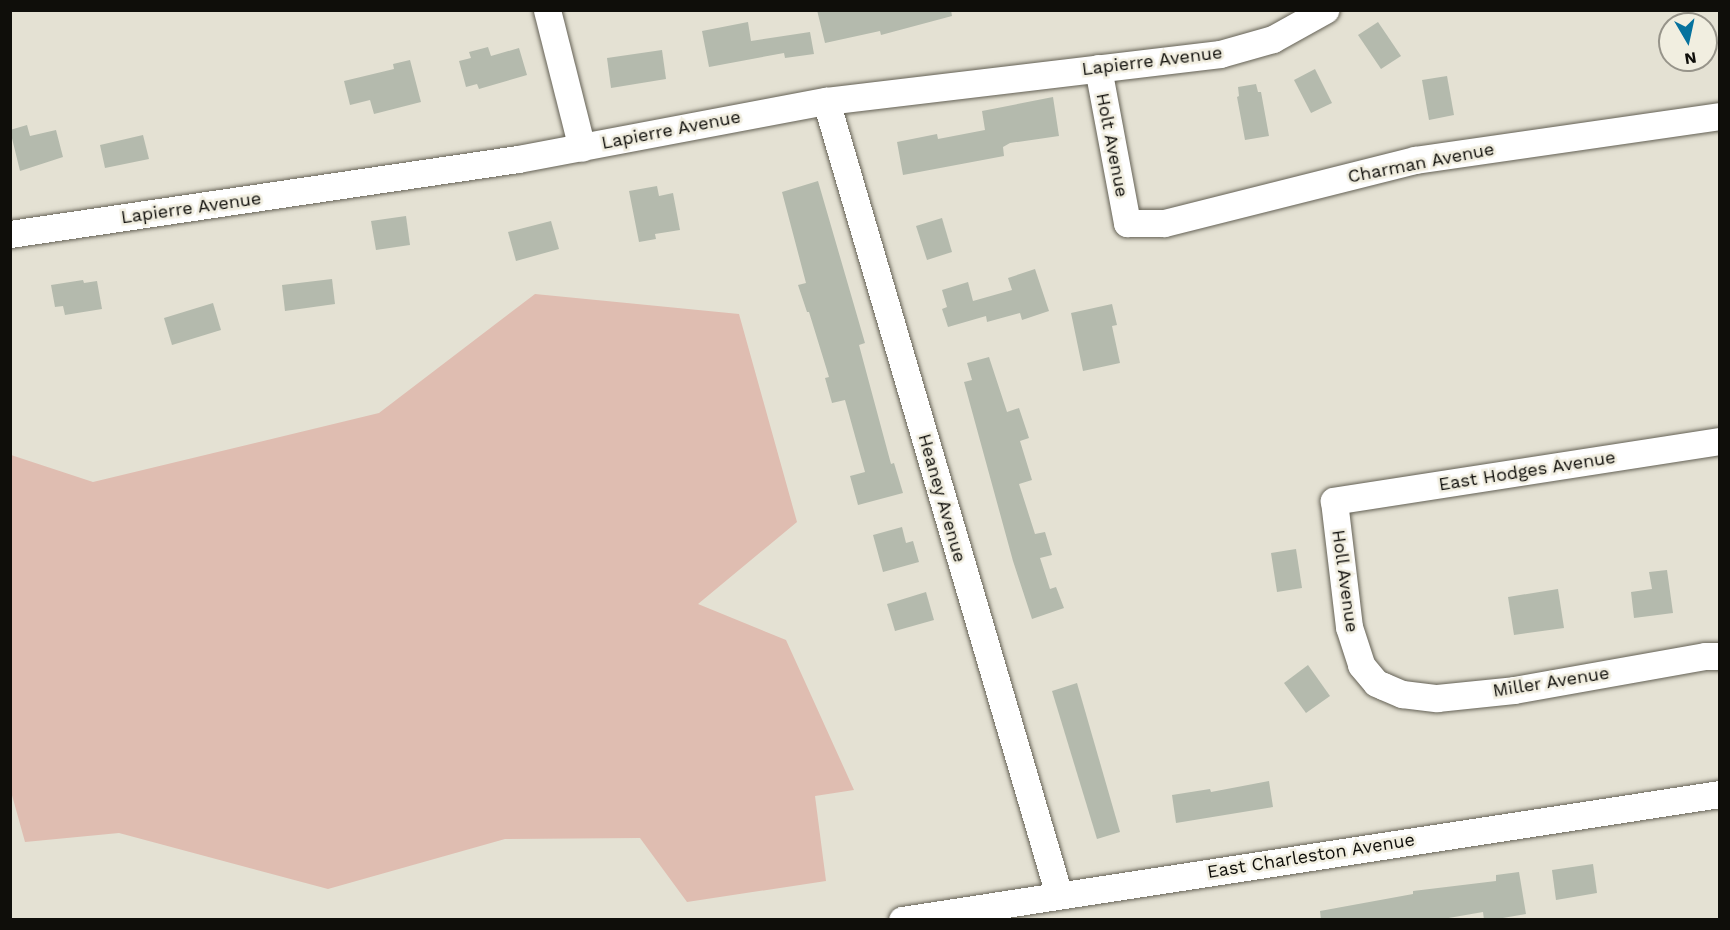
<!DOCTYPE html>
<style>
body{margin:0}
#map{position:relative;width:1730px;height:930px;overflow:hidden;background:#e4e1d3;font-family:"Work Sans",sans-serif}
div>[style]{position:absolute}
.green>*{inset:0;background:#dfbdb1}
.building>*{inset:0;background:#b4baad}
.roads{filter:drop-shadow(0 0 2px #646155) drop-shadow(0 0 2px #646155)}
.minor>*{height:27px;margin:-13.5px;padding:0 13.5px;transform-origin:13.5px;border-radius:13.5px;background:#fff}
span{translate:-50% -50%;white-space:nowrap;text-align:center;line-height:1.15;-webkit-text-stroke:5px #f1eee0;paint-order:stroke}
.street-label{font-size:18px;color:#0f0e0a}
.frame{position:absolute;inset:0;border:12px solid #0f0e0a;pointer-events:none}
.north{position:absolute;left:1658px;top:12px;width:60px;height:60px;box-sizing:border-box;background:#f1eee0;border:2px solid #97948a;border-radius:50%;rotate:171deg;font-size:16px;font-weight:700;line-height:24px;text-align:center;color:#0f0e0a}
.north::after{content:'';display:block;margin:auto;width:21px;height:27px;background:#06729e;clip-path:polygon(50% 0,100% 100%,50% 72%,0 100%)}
</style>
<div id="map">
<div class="green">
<i style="clip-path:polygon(535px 294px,739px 314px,797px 522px,698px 604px,786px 640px,854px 790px,815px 796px,826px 881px,687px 902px,640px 838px,505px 839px,328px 889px,119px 833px,25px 842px,10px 788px,11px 455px,93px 482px,379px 413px)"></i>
</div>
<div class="building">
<i style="clip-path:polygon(817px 10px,951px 10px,952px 16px,881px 35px,880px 31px,825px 43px)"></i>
<i style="clip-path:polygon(748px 22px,751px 41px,810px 32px,814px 54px,785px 58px,784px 53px,709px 67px,702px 31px)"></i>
<i style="clip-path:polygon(1378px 22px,1401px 56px,1381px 69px,1358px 35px)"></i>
<i style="clip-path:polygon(488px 47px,491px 56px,519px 48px,527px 75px,479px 89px,477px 84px,466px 87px,459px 61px,471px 58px,469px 52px)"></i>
<i style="clip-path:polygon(662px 50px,666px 79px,611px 88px,607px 58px)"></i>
<i style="clip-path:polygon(410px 60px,421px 102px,374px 114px,370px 100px,350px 105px,344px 81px,394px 69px,393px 64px)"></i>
<i style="clip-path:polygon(1315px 69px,1332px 103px,1311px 113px,1294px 80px)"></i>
<i style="clip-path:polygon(1447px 76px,1454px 115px,1429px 120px,1422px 80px)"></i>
<i style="clip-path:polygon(1256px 84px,1258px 92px,1261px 92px,1269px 136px,1245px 140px,1237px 97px,1239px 96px,1238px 87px)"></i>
<i style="clip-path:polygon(1053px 97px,1059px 136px,1010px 143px,1003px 147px,1004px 156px,903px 175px,897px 142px,937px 134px,938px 139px,985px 130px,982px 111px)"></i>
<i style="clip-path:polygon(27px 125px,30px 136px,56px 130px,63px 157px,20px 171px,10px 130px)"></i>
<i style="clip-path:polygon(143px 135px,149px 159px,105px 168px,100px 145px)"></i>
<i style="clip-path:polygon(818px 181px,865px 343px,859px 345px,891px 464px,894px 463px,903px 493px,858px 505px,850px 476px,865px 472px,845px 400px,832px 403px,825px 378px,829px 377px,809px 312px,807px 312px,798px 285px,806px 283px,782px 192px)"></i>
<i style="clip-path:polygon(657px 186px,659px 196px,673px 193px,680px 230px,655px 234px,656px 239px,639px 242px,629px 191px)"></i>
<i style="clip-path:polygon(406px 216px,410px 245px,376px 250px,371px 221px)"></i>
<i style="clip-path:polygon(942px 218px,952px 252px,927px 260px,916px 226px)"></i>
<i style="clip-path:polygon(551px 221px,559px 249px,516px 261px,508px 232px)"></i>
<i style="clip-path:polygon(1035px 269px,1049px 311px,1022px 320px,1020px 313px,987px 322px,986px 316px,948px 327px,942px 309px,947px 307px,942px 290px,968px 282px,973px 301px,1012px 290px,1008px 278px)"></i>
<i style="clip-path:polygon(332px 279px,335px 304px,285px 311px,282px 285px)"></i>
<i style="clip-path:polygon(83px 280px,84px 283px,97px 281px,102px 309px,65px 315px,63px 306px,55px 307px,51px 285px)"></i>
<i style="clip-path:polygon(213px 303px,221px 330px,172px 345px,164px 318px)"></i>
<i style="clip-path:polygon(1112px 304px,1117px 325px,1112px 326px,1120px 363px,1083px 371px,1071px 313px)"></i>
<i style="clip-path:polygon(989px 357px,1007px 412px,1019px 408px,1029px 438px,1020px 441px,1032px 480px,1019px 484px,1035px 534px,1045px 532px,1052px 555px,1040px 558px,1050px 589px,1056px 587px,1064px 608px,1032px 619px,1013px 561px,964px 382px,972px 380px,967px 363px)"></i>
<i style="clip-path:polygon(902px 527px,906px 543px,913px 541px,919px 562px,883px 572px,873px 535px)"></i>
<i style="clip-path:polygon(1296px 549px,1302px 588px,1277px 592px,1271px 553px)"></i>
<i style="clip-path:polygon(1667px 570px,1673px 613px,1634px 618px,1631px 592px,1652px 589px,1649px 572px)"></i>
<i style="clip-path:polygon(1558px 589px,1564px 628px,1514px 635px,1508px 597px)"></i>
<i style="clip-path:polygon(926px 592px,934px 620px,895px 631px,887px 604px)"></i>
<i style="clip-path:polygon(1308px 665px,1330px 696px,1306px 713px,1284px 683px)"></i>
<i style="clip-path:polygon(1077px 683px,1120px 832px,1097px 839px,1052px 691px)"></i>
<i style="clip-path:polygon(1269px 781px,1273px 807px,1176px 823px,1172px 795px,1210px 789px,1211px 792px)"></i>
<i style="clip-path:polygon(1593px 864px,1597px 893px,1556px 900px,1552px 870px)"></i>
<i style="clip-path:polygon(1519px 872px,1526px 914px,1491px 920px,1484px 920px,1483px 912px,1437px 920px,1321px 920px,1320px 911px,1413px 894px,1413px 891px,1496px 881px,1496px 875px)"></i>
</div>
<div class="roads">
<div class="minor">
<i style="left:547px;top:10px;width:142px;rotate:75.8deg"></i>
<i style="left:1098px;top:68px;width:158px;rotate:79.4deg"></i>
<i style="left:1127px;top:223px;width:37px"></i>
<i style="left:1164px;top:223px;width:259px;rotate:-14.1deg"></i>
<i style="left:1415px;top:160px;width:308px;rotate:-8.2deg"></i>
<i style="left:826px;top:101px;width:827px;rotate:73.65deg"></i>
<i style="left:10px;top:234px;width:514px;rotate:-8.4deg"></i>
<i style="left:518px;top:159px;width:313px;rotate:-10.7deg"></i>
<i style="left:826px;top:101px;width:397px;rotate:-6.8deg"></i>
<i style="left:1220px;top:54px;width:55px;rotate:-15.8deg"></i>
<i style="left:1273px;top:39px;width:60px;rotate:-29.1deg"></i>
<i style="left:1720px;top:441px;width:391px;rotate:171.2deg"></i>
<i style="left:1334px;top:501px;width:127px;rotate:83.2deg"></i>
<i style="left:1349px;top:627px;width:40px;rotate:72deg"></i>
<i style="left:1361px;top:665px;width:23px;rotate:50deg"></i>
<i style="left:1376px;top:683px;width:8px;rotate:23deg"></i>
<i style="left:1383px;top:686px;width:21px;rotate:23deg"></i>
<i style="left:1402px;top:694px;width:35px;rotate:7deg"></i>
<i style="left:1437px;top:698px;width:77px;rotate:-5.9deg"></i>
<i style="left:1514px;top:690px;width:194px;rotate:-10.1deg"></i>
<i style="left:1705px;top:656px;width:15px"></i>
<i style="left:902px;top:920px;width:828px;rotate:-8.76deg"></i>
</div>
</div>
<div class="street-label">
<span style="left:1152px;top:61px;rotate:-7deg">Lapierre Avenue</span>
<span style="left:671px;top:130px;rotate:-11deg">Lapierre Avenue</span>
<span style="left:1112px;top:145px;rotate:79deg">Holt Avenue</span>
<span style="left:1421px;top:163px;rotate:-11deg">Charman Avenue</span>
<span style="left:191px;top:208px;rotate:-8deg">Lapierre Avenue</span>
<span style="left:1527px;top:471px;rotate:-9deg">East Hodges Avenue</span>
<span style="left:942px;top:498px;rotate:74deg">Heaney Avenue</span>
<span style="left:1345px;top:581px;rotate:82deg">Holl Avenue</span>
<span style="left:1551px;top:682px;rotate:-9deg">Miller Avenue</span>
<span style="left:1311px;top:856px;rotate:-9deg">East Charleston Avenue</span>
</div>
<div class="frame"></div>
<div class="north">N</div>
</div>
